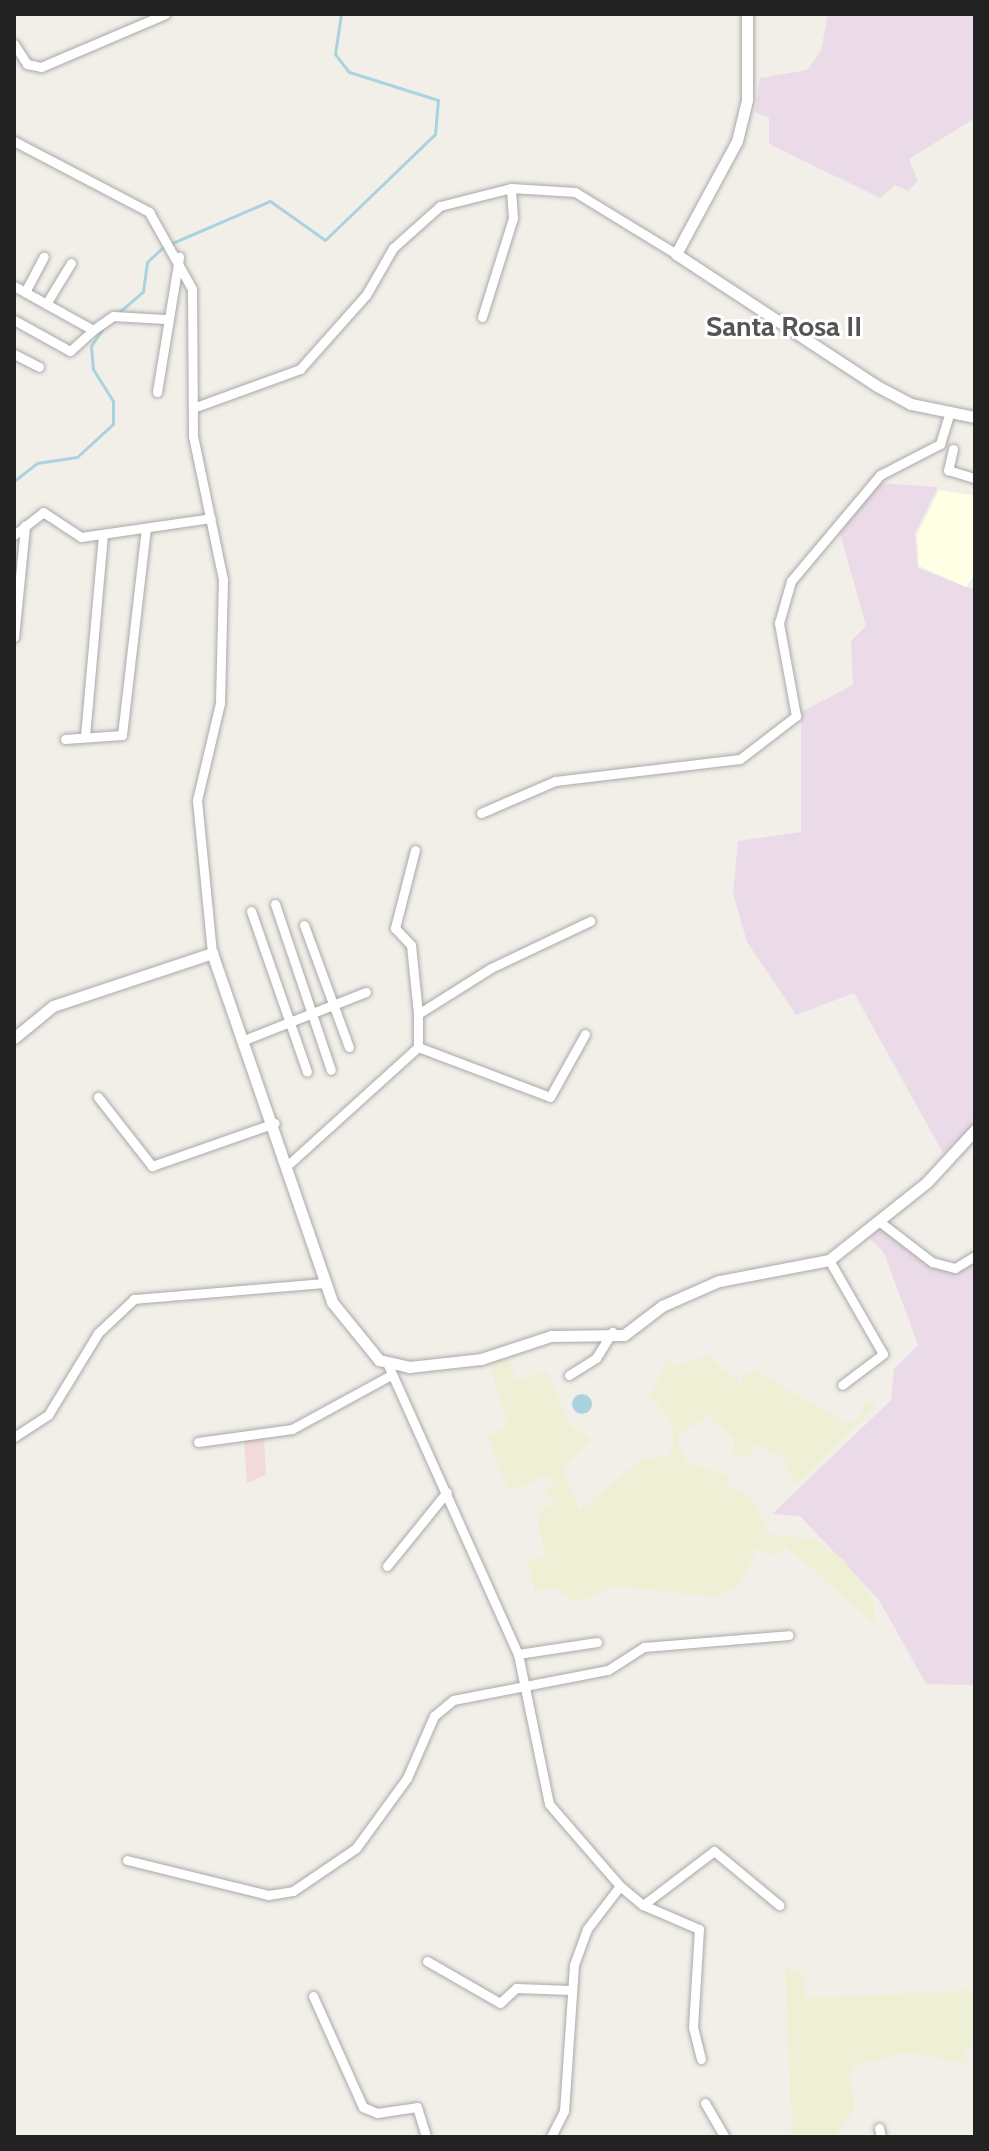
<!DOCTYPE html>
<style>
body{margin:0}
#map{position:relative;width:989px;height:2151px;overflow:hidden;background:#f2efe9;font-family:Cabin,sans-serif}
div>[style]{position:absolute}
.commercial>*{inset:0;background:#f2dad9}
.industrial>*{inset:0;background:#ebdbe8}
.education>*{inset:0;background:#ffffe5}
.farmland>*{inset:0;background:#eef0d5}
.water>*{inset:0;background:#aad3df}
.round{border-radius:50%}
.stream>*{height:3px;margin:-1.5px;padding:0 1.5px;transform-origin:1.5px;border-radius:1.5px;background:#aad3df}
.roads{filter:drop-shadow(0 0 2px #a9a9a9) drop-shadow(0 0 2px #a9a9a9)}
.minor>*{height:9px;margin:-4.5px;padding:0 4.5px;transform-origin:4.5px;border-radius:4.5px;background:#fff}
.tertiary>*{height:11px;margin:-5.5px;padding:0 5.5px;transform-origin:5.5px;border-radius:5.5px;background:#fff}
span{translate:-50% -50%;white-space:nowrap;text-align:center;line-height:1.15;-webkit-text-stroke:6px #fff;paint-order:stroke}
.quarter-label{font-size:28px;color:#555;font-weight:700}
.frame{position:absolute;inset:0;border:16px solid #222;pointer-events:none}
</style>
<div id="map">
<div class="commercial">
<i style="clip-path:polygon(264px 1438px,266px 1475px,247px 1483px,244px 1440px)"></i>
</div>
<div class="industrial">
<i style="clip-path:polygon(828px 14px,975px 14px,975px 118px,909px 159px,918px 181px,908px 191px,895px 185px,880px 198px,769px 144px,769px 118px,755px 112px,760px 78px,807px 70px,821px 51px)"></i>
<i style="clip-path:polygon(877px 483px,938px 487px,915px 533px,918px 568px,975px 590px,975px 1124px,943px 1153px,854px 993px,796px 1015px,747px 942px,733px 894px,738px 841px,801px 832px,801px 712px,853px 685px,851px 641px,866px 626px,840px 533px)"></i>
<i style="clip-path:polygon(880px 1228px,930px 1266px,950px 1272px,975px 1263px,975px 1685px,926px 1684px,879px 1600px,800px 1516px,772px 1514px,891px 1400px,894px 1369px,918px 1345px,884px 1253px,870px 1238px)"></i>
</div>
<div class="education">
<i style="clip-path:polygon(939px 490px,975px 496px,975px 574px,966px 587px,919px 566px,917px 535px)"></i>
</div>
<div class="farmland">
<i style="clip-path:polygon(508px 1354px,516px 1380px,547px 1371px,570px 1425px,591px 1439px,562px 1470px,580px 1511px,640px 1460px,667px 1456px,674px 1445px,670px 1420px,650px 1395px,668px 1358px,676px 1366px,707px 1355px,741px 1384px,742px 1375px,756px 1371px,843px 1421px,855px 1422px,868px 1399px,876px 1406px,795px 1486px,785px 1459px,755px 1445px,748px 1456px,733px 1454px,735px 1439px,708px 1416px,677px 1437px,686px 1462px,728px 1475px,727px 1484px,754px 1501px,769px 1534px,813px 1539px,843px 1559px,874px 1602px,874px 1623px,785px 1546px,775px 1556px,757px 1548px,742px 1582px,717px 1597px,615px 1586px,578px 1602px,550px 1587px,535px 1592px,528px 1560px,545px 1556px,538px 1523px,542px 1508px,554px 1504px,545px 1488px,553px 1483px,546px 1476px,509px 1492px,487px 1437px,507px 1426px,489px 1363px)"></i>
<i style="clip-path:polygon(785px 1968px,804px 1974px,805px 1998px,975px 1990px,975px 2045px,963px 2051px,968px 2064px,909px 2052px,856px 2065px,850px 2076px,855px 2109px,834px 2137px,792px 2137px)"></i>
</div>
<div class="water">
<i class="round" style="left:572px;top:1394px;width:20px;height:20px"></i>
</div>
<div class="stream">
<i style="left:975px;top:143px;width:8px;rotate:90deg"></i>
<i style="left:117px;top:314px;width:35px;rotate:-41deg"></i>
<i style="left:143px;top:291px;width:29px;rotate:-82deg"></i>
<i style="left:147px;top:262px;width:22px;rotate:-43deg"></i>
<i style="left:163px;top:247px;width:116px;rotate:-23.3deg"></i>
<i style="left:270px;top:201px;width:67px;rotate:35.3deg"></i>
<i style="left:325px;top:240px;width:153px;rotate:-43.9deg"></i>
<i style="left:435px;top:134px;width:34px;rotate:-85deg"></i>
<i style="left:438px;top:100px;width:93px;rotate:-162.5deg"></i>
<i style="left:349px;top:72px;width:23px;rotate:-128deg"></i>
<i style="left:335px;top:54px;width:40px;rotate:-81.5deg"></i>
<i style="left:14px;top:481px;width:29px;rotate:-38deg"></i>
<i style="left:37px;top:463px;width:40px;rotate:-8.5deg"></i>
<i style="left:77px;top:457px;width:49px;rotate:-42.5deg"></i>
<i style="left:113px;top:424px;width:23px;rotate:-90deg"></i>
<i style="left:113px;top:401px;width:38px;rotate:-122deg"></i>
<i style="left:93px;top:369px;width:23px;rotate:-95deg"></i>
<i style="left:91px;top:346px;width:22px;rotate:-56deg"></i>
</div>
<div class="roads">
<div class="minor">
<i style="left:14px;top:44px;width:24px;rotate:57deg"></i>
<i style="left:27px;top:64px;width:14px;rotate:12deg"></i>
<i style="left:41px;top:67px;width:135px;rotate:-23.1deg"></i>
<i style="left:14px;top:141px;width:153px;rotate:27.7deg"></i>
<i style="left:149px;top:212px;width:88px;rotate:60.8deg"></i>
<i style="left:192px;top:289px;width:147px;rotate:89.6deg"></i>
<i style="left:193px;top:436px;width:146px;rotate:78.2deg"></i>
<i style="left:223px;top:579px;width:124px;rotate:91.4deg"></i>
<i style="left:220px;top:703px;width:100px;rotate:103.3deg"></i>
<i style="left:197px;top:800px;width:154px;rotate:84.4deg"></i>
<i style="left:14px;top:286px;width:90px;rotate:29.1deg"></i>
<i style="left:93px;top:330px;width:24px;rotate:-35deg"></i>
<i style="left:113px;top:316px;width:52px;rotate:3.3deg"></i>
<i style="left:25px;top:292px;width:40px;rotate:-62deg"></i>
<i style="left:46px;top:304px;width:48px;rotate:-58.6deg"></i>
<i style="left:482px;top:317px;width:104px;rotate:-72.6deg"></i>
<i style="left:513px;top:218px;width:30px;rotate:-94deg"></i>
<i style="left:14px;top:320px;width:64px;rotate:29deg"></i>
<i style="left:70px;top:351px;width:31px;rotate:-42deg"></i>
<i style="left:14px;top:354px;width:28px;rotate:27deg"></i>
<i style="left:157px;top:392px;width:137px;rotate:-80.7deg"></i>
<i style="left:193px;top:408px;width:114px;rotate:-20deg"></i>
<i style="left:300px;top:369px;width:99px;rotate:-48.3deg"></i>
<i style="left:366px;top:295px;width:54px;rotate:-60.1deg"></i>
<i style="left:393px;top:248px;width:63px;rotate:-41.8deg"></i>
<i style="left:440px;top:206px;width:73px;rotate:-14.2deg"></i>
<i style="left:511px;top:188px;width:64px;rotate:3.6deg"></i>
<i style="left:575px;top:192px;width:119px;rotate:31.5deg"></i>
<i style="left:953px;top:449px;width:22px;rotate:103deg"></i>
<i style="left:948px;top:470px;width:28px;rotate:17deg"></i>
<i style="left:14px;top:535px;width:37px;rotate:-38deg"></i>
<i style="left:43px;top:512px;width:45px;rotate:33.3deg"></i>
<i style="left:81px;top:537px;width:131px;rotate:-8.3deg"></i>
<i style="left:14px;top:637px;width:112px;rotate:-84.3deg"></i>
<i style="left:85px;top:736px;width:202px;rotate:-84.9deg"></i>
<i style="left:65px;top:739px;width:57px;rotate:-4deg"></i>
<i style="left:122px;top:735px;width:208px;rotate:-83.4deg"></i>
<i style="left:481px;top:813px;width:81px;rotate:-23.4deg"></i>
<i style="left:555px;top:781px;width:186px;rotate:-6.8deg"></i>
<i style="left:740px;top:759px;width:71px;rotate:-37.5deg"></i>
<i style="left:796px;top:716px;width:95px;rotate:-100.4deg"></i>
<i style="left:779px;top:623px;width:44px;rotate:-74.1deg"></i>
<i style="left:791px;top:581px;width:138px;rotate:-50deg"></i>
<i style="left:880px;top:475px;width:68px;rotate:-27.3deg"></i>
<i style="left:940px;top:444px;width:30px;rotate:-73deg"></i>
<i style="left:415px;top:850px;width:81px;rotate:104.4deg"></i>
<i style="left:395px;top:928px;width:23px;rotate:47deg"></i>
<i style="left:411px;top:945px;width:69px;rotate:84.2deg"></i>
<i style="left:275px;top:904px;width:175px;rotate:71.4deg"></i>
<i style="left:251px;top:911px;width:170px;rotate:70.8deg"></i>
<i style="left:304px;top:925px;width:130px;rotate:69.8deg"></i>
<i style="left:244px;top:1040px;width:131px;rotate:-21.5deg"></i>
<i style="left:418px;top:1047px;width:141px;rotate:20.7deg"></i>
<i style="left:550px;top:1097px;width:72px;rotate:-60.9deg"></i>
<i style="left:98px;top:1097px;width:88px;rotate:52deg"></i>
<i style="left:152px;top:1166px;width:130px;rotate:-19.3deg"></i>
<i style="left:290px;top:1163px;width:173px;rotate:-42.2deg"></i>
<i style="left:418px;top:1047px;width:33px;rotate:-90deg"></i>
<i style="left:418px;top:1014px;width:86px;rotate:-32.2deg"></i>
<i style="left:491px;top:968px;width:110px;rotate:-25.4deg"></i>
<i style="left:880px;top:1222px;width:66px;rotate:37.6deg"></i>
<i style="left:932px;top:1262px;width:24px;rotate:15deg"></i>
<i style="left:955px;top:1268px;width:23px;rotate:-31deg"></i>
<i style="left:829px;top:1260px;width:108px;rotate:60.1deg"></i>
<i style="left:883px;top:1354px;width:51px;rotate:142.9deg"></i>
<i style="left:388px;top:1365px;width:317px;rotate:65.8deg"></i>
<i style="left:518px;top:1654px;width:153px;rotate:78.3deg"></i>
<i style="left:549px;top:1804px;width:108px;rotate:49.1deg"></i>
<i style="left:620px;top:1886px;width:54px;rotate:127.5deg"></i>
<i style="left:587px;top:1929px;width:38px;rotate:110deg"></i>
<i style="left:574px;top:1965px;width:146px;rotate:93.9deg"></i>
<i style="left:564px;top:2111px;width:29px;rotate:117deg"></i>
<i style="left:569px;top:1375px;width:32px;rotate:-32deg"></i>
<i style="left:596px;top:1358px;width:31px;rotate:-58deg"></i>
<i style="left:14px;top:1437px;width:40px;rotate:-32.9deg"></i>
<i style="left:48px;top:1415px;width:96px;rotate:-58.6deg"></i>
<i style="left:98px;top:1333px;width:50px;rotate:-43.4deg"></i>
<i style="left:134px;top:1299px;width:192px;rotate:-4.8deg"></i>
<i style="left:198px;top:1442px;width:95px;rotate:-7.9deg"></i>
<i style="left:292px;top:1429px;width:113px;rotate:-28.6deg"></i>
<i style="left:387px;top:1566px;width:95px;rotate:-51deg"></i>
<i style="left:518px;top:1654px;width:80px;rotate:-8.6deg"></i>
<i style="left:127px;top:1860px;width:145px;rotate:13.9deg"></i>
<i style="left:268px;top:1895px;width:25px;rotate:-9deg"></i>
<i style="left:293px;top:1891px;width:76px;rotate:-34.3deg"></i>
<i style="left:356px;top:1848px;width:87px;rotate:-53.9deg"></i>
<i style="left:407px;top:1778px;width:68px;rotate:-66.5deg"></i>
<i style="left:434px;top:1716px;width:25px;rotate:-40deg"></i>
<i style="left:453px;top:1700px;width:158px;rotate:-11deg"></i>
<i style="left:608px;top:1670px;width:43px;rotate:-32.6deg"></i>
<i style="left:644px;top:1647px;width:145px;rotate:-4.7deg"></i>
<i style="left:620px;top:1886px;width:30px;rotate:40deg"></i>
<i style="left:643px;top:1905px;width:89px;rotate:-37.3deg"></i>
<i style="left:714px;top:1851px;width:85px;rotate:39.7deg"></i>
<i style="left:643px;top:1905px;width:61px;rotate:23.2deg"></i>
<i style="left:699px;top:1929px;width:98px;rotate:93.5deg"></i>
<i style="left:693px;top:2027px;width:33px;rotate:76deg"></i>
<i style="left:427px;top:1961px;width:84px;rotate:29.9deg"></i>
<i style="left:500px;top:2003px;width:22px;rotate:-43deg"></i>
<i style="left:516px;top:1988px;width:54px;rotate:2.1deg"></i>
<i style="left:313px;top:1996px;width:122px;rotate:65.8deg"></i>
<i style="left:363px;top:2107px;width:15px;rotate:23deg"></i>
<i style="left:377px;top:2113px;width:40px;rotate:-8.5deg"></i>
<i style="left:417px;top:2107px;width:31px;rotate:73deg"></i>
<i style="left:705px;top:2103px;width:39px;rotate:60deg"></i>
<i style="left:879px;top:2128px;width:9px;rotate:77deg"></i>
</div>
<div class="tertiary">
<i style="left:747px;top:14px;width:86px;rotate:90deg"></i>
<i style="left:747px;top:100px;width:42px;rotate:103.7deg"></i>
<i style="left:737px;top:141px;width:128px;rotate:118.4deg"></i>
<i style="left:676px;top:254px;width:240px;rotate:33.3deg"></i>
<i style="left:877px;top:386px;width:38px;rotate:28deg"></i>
<i style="left:911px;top:404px;width:65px;rotate:11.5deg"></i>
<i style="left:14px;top:1038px;width:50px;rotate:-39.4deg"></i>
<i style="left:53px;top:1006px;width:168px;rotate:-18.4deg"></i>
<i style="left:212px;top:953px;width:369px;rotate:71deg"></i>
<i style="left:332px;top:1302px;width:75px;rotate:51deg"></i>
<i style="left:379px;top:1360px;width:31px;rotate:13deg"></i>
<i style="left:409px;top:1367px;width:72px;rotate:-6.3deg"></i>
<i style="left:481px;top:1359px;width:74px;rotate:-18.2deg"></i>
<i style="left:551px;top:1336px;width:73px;rotate:-0.8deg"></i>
<i style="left:624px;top:1335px;width:48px;rotate:-37.3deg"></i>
<i style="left:662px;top:1306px;width:62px;rotate:-23.7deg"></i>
<i style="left:719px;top:1281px;width:112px;rotate:-10.8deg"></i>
<i style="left:829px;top:1260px;width:125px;rotate:-38.5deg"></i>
<i style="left:927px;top:1182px;width:71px;rotate:-47.3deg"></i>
</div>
</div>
<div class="quarter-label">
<span style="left:784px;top:326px">Santa Rosa II</span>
</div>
<div class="frame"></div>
</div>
